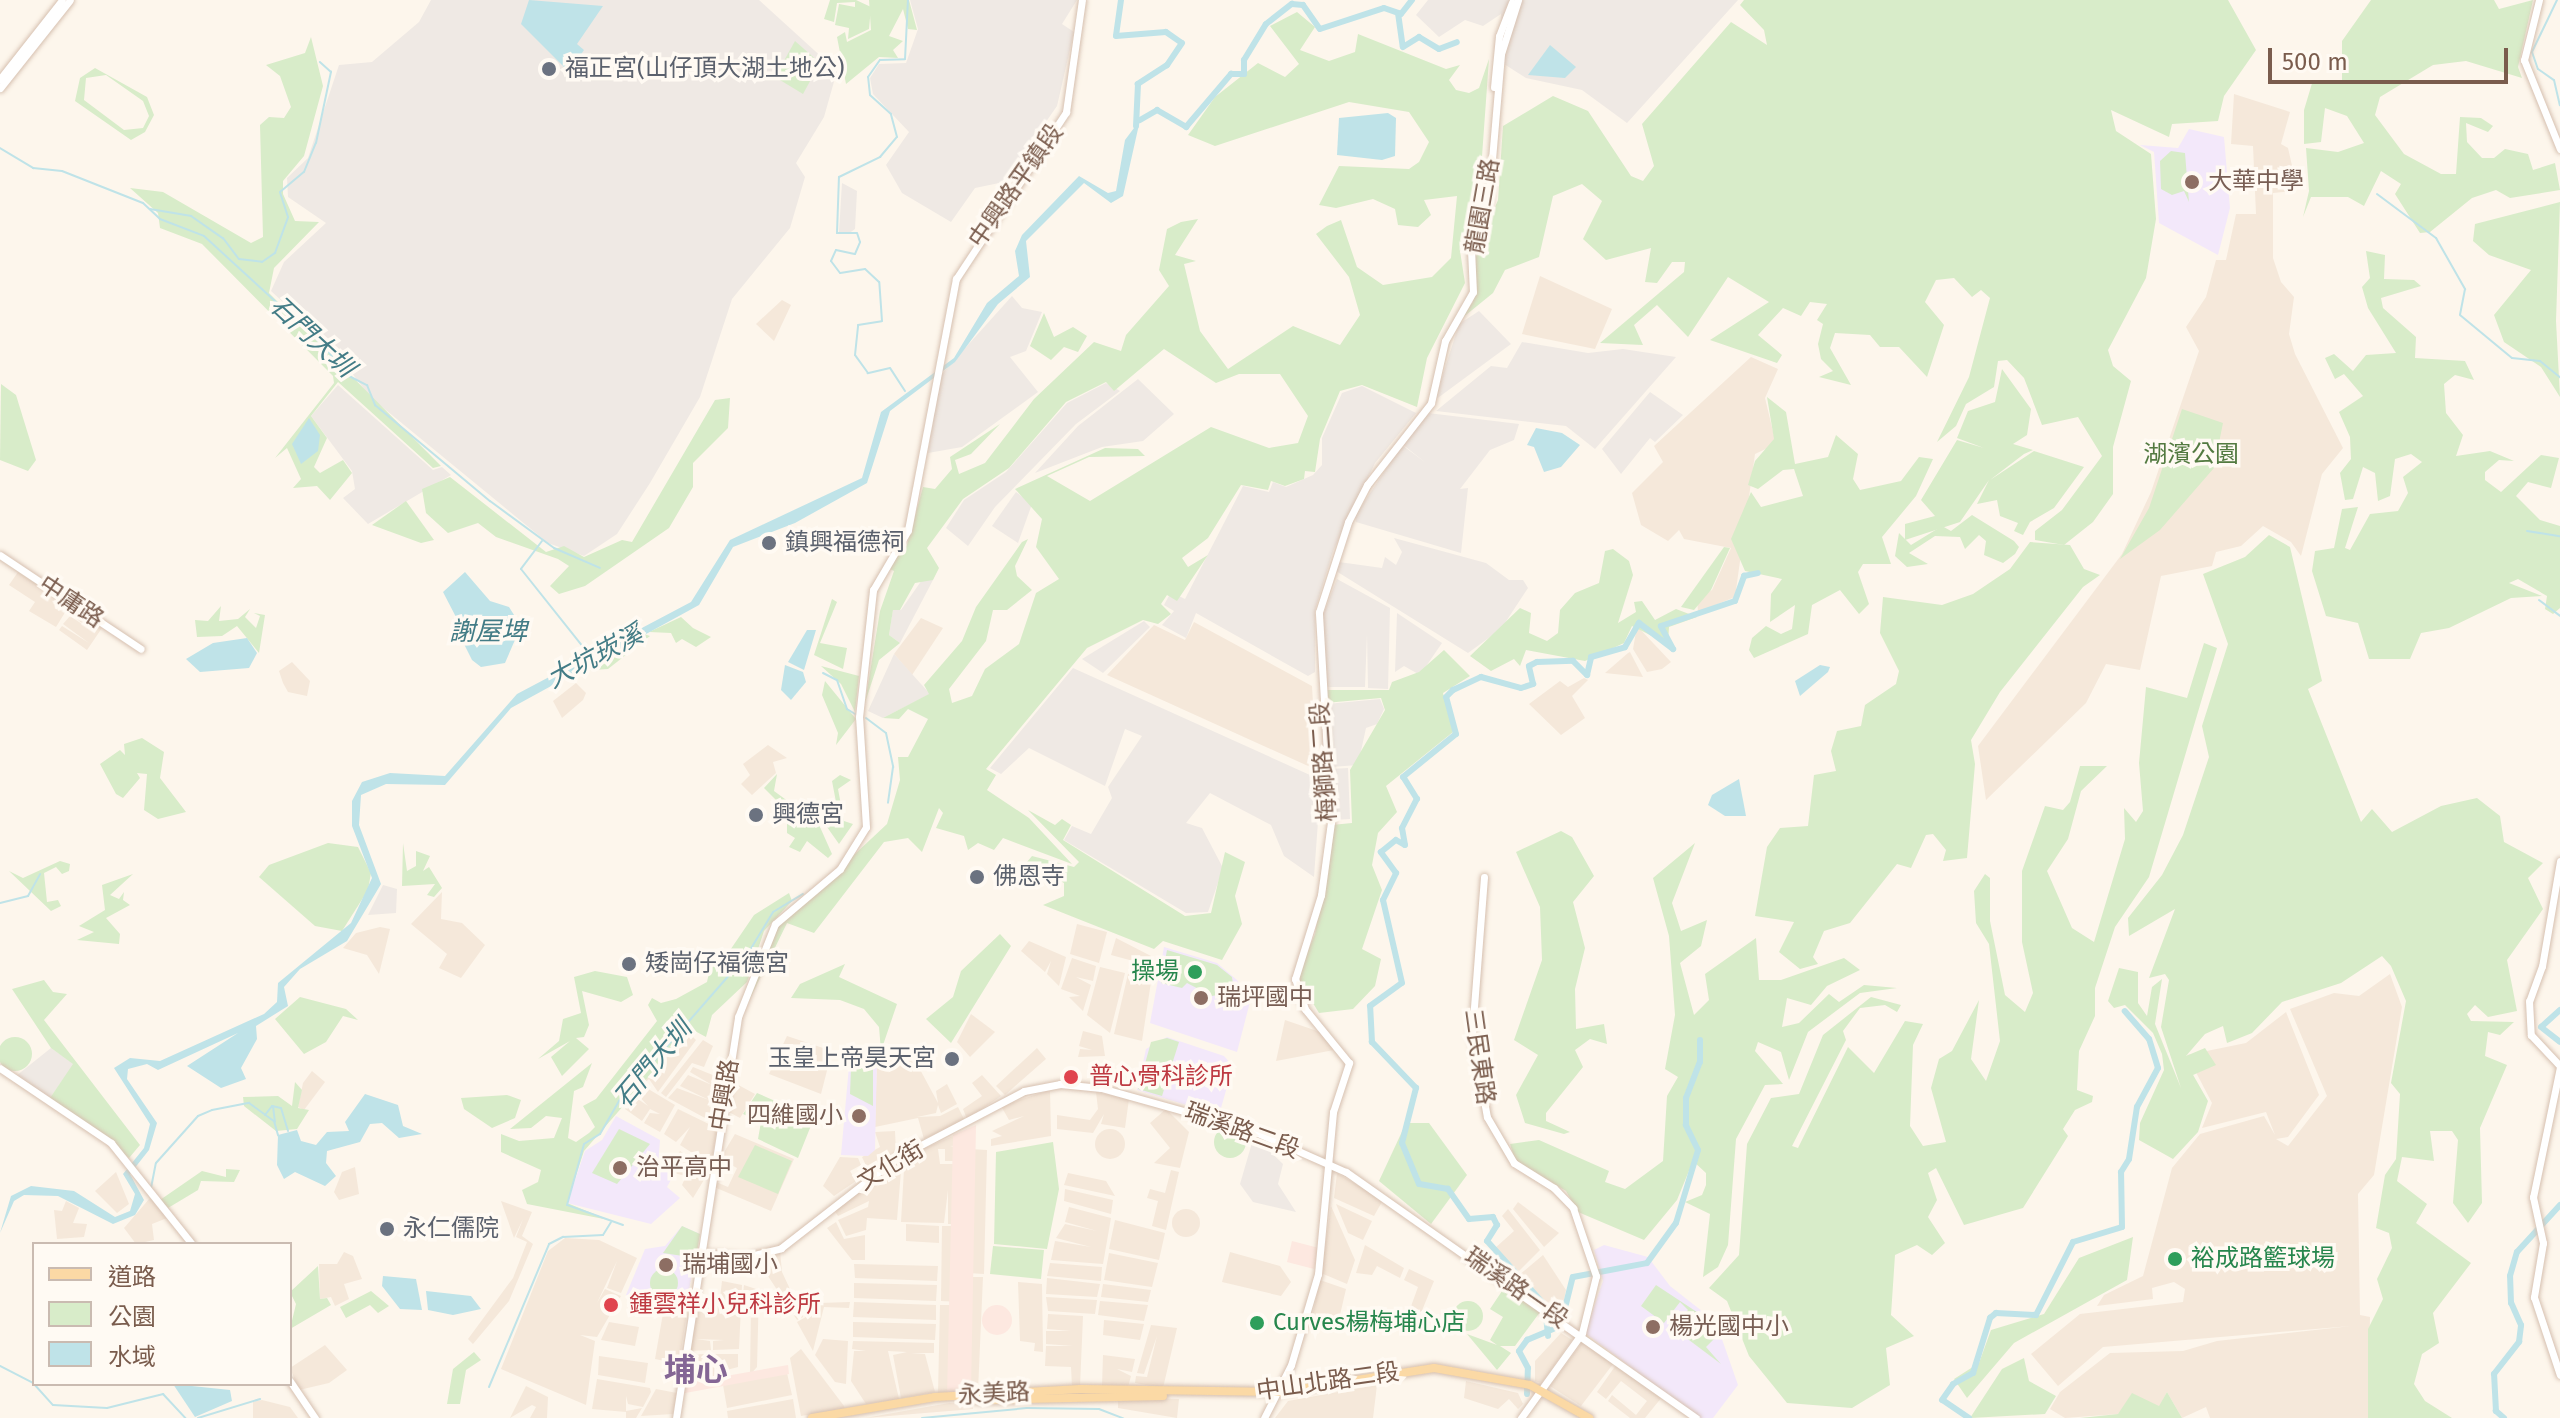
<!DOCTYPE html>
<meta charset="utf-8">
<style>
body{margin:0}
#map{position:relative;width:2560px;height:1418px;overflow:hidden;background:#fdf6ec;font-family:"Fira Sans","Noto Sans TC",sans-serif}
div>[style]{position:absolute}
.residential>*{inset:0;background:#f5e8da}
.round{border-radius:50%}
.commercial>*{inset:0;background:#fde8e0}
.industrial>*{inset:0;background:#efe9e4}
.education>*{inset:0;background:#f3e8fa}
.green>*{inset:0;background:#d8ecc9}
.water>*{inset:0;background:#bfe3e8}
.stream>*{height:2px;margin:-1px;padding:0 1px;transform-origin:1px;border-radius:1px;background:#bfe3e8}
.river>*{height:6px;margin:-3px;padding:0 3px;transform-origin:3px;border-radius:3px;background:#bfe3e8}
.roads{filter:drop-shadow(0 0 2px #d6c0b0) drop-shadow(0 0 2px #d6c0b0)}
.secondary>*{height:7px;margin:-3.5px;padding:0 3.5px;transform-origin:3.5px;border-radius:3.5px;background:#fff}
.primary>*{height:8px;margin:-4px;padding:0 4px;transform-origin:4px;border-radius:4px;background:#fbd9a5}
.dots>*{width:22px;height:22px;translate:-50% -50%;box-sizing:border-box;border:4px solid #fffaf3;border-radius:50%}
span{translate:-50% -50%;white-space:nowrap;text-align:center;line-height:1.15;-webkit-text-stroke:7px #fffaf3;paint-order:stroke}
.worship-label{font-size:24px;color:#5b616d}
.left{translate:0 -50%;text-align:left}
.right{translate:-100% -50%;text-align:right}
.education-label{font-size:24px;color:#785e54}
.street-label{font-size:24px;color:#7a5c4d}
.park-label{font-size:24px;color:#537a41}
.leisure-label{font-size:24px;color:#27864d}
.health-label{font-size:24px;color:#be3a42}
.water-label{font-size:26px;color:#437c86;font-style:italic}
.district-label{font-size:32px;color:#846695;font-weight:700}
.legend{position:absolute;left:32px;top:1242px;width:260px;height:144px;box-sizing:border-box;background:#fffaf3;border:2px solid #cabbb1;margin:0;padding:10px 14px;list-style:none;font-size:24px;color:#7a5c4d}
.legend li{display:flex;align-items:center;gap:16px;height:40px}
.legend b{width:40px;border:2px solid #cabbb1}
.scale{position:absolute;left:2268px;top:48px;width:240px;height:36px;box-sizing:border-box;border:4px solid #7a5c4d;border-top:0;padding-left:10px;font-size:24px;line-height:28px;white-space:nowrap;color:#7a5c4d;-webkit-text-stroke:6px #fffaf3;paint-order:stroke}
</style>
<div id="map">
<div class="residential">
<i style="clip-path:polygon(2234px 94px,2290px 112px,2281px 144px,2288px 148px,2296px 183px,2293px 191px,2273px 193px,2273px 258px,2281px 282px,2294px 297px,2289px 334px,2295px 354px,2343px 448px,2322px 474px,2301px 556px,2291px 542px,2263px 526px,2241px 546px,2216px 552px,2212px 566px,2161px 576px,2140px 670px,2106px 664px,2086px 703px,1986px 800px,1978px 746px,2122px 554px,2151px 492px,2199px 351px,2186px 327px,2206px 297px,2216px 260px,2226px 260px,2236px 214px,2256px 214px,2253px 146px,2231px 144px)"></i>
<i style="clip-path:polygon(1540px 276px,1612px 309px,1595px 349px,1522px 334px)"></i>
<i style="clip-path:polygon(782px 300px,791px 305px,774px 341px,756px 324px)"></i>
<i style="clip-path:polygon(1751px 357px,1778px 369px,1765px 398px,1776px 444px,1755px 454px,1735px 597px,1698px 612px,1697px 599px,1712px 590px,1731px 548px,1684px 539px,1679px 530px,1668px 541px,1641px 525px,1632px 493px,1663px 462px,1654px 446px)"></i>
<i style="clip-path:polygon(18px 572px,69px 606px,56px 627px,29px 611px,35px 602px,9px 585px)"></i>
<i style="clip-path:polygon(74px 611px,102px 628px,87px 650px,59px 630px,62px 626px,89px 643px,63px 624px,70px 616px,97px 634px,71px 615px)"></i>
<i style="clip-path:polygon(921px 618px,943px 628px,912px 675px,894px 654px)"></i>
<i style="clip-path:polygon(1194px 622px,1312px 686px,1317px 770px,1107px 675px,1154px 625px,1185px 640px)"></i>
<i style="clip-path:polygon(1637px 626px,1671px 662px,1662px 669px,1647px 672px,1633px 649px)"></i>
<i style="clip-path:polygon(1630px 652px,1643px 677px,1605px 673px,1628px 653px)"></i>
<i style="clip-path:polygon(292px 662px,310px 681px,307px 696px,288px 692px,283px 683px,279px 671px)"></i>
<i style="clip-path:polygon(1584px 678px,1588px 680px,1572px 696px,1585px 718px,1561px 735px,1529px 704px,1560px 681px,1568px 687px)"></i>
<i style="clip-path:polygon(576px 683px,586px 693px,583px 700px,562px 718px,553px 701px)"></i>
<i style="clip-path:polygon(768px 745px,787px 758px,773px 762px,776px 773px,752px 795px,741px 784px,750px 775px,743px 764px)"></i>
<i style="clip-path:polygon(442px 892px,441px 919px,462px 923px,485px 945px,461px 978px,439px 968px,447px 954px,411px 924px)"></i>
<i style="clip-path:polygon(1077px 924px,1107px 932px,1099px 963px,1070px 954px)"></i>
<i style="clip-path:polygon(380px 927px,390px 929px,379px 974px,367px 955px,343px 948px,356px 933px)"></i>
<i style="clip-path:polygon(1116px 938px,1151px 956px,1148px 975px,1135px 969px,1137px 962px,1111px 955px)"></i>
<i style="clip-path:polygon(1029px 941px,1066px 957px,1059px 986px,1047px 974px,1051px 961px,1045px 972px,1021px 951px)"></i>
<i style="clip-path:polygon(1072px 958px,1096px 966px,1093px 981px,1076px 977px,1091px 985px,1083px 1011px,1069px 997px,1080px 996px,1061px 989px)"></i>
<i style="clip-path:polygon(1100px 967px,1125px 973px,1110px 1033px,1087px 1015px)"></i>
<i style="clip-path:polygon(1128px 974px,1151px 982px,1142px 1041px,1114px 1034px)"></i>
<i style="clip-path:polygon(2390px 974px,2402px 1007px,2374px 1175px,2358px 1194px,2360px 1315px,2370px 1317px,2368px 1418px,2210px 1418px,2206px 1407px,2182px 1418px,2167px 1392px,2159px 1407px,2125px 1408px,2118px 1414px,2065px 1418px,2050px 1409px,2060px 1392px,2110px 1353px,2183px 1351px,2217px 1341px,2351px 1326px,2103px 1347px,2058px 1386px,2031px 1354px,2080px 1314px,2183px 1302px,2185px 1289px,2174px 1282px,2152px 1288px,2153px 1299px,2097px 1306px,2104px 1295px,2143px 1276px,2172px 1168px,2200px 1134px,2264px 1116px,2275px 1135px,2266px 1112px,2202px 1128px,2212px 1103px,2187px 1055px,2246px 1043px,2286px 1012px,2319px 1095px,2288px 1137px,2276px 1139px,2288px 1146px,2327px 1096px,2290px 1009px,2334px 993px,2359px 996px)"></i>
<i style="clip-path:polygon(971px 1014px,995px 1032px,970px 1057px,957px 1042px)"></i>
<i style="clip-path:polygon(1285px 1020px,1320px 1032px,1334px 1050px,1276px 1061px)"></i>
<i style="clip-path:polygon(1083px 1031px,1102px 1036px,1105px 1056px,1078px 1057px,1080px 1049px,1092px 1050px,1079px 1046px)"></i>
<i style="clip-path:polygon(689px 1033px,696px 1040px,658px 1092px,649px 1079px,621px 1105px)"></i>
<i style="clip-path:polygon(787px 1036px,832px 1051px,821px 1094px,769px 1074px)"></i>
<i style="clip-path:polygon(703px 1040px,713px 1046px,704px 1067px,692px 1063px,666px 1097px,661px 1093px)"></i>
<i style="clip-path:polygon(1037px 1048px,1046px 1059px,1005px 1095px,996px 1086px)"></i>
<i style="clip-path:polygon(877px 1058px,916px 1062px,938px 1103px,936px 1091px,947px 1084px,957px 1104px,941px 1113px,938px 1105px,936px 1113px,917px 1117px,940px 1116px,958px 1107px,965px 1121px,924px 1139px,918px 1118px,875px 1127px)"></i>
<i style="clip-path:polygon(693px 1067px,725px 1080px,718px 1125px,668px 1098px,677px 1088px,709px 1100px,680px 1086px,688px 1075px,712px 1085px,690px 1072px)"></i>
<i style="clip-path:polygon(312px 1071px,325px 1082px,304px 1110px,298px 1107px,303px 1083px)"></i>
<i style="clip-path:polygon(982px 1075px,1001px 1096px,967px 1119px,963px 1109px,982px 1096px,972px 1083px)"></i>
<i style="clip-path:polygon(731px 1081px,755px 1094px,740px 1118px,725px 1110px)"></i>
<i style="clip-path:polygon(645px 1087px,675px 1105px,660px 1132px,644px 1123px,650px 1113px,660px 1114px,650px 1109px,642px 1121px,625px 1109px,635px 1097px,648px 1106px,638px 1095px)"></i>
<i style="clip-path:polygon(1050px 1090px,1051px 1136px,991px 1146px,991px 1139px,1002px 1136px,992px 1131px,1024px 1116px,1009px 1120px,1001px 1106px)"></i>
<i style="clip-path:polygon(1096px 1092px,1129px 1099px,1125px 1128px,1101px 1124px,1104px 1114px,1093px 1133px,1057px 1129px,1057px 1115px,1090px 1120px,1098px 1109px)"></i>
<i style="clip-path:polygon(678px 1109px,717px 1128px,711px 1165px,680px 1145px,690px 1127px,676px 1142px,664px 1134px)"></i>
<i style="clip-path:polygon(1166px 1109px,1189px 1132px,1180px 1168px,1154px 1163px,1170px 1148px,1150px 1123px)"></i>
<i class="round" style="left:1095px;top:1129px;width:30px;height:30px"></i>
<i style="clip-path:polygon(895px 1131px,896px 1153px,869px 1172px,862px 1157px,880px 1147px,875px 1132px)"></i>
<i style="clip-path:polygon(965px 1131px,965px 1145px,950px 1146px,965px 1149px,964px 1161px,945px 1161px,945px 1149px,938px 1149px,940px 1164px,962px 1164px,962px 1224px,948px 1224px,948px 1190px,944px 1223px,901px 1222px,904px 1169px,915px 1164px,905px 1167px,901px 1158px)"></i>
<i style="clip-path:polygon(735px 1134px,794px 1159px,771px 1211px,714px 1187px,716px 1182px,728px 1187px,737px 1168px,720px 1159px)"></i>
<i style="clip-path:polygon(970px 1149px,987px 1150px,984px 1274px,967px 1273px)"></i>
<i style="clip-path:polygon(680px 1151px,710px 1170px,693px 1198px,682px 1185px,686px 1176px,666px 1171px)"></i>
<i style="clip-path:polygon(840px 1157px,858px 1158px,861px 1165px,850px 1171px,856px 1181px,834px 1196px,823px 1186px)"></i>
<i style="clip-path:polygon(898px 1161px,902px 1168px,875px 1188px,901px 1171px,897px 1220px,867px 1218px,866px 1230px,846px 1236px,838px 1220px,868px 1207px,869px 1201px,838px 1216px,832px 1207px)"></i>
<i style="clip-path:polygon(355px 1167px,359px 1194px,339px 1200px,334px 1192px,342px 1172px)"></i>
<i style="clip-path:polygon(1171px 1170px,1179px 1172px,1166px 1230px,1152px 1226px,1158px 1201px,1147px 1198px,1150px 1189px,1165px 1193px)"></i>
<i style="clip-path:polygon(116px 1172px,129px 1204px,117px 1213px,95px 1191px)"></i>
<i style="clip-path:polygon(1068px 1173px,1106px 1181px,1115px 1196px,1064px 1185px)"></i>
<i style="clip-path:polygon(1337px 1173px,1383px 1200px,1374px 1216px,1334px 1198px)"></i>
<i style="clip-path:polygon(1065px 1189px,1113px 1200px,1111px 1214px,1064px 1201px)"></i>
<i style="clip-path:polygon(150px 1198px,167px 1218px,152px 1224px,154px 1240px,136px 1244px,124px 1228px)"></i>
<i style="clip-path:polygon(66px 1201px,79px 1208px,73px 1223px,87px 1224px,84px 1237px,57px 1239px,54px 1210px,62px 1211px)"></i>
<i style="clip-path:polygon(501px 1201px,532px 1212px,522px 1236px,533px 1244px,509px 1301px,473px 1344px,468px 1339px,513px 1278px,527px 1242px,516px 1237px,523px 1219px,514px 1238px)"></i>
<i style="clip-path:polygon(1518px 1202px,1559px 1233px,1544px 1247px,1513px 1209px)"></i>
<i style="clip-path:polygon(1336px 1204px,1372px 1221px,1363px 1240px,1348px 1233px)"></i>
<i style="clip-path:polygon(1331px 1206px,1355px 1260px,1347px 1284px,1321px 1273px)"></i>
<i style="clip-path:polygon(1069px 1207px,1111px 1218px,1103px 1264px,1051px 1260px,1055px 1241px,1091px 1247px,1056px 1238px,1065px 1224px,1097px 1231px,1065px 1222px)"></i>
<i style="clip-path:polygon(1508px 1209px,1540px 1250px,1516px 1274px,1494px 1249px,1514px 1231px,1502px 1216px)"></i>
<i class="round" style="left:1172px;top:1209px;width:28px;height:28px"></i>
<i style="clip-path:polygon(1115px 1220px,1165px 1233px,1159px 1260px,1109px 1249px)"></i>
<i style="clip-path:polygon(836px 1222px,844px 1239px,865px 1235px,865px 1260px,852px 1260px,827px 1228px)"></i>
<i style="clip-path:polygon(906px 1224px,939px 1226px,939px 1243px,906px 1241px)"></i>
<i style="clip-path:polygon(942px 1226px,960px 1226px,959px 1302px,941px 1301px)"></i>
<i style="clip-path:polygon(565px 1238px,599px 1240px,637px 1258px,621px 1293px,607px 1288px,617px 1261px,597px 1303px,605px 1289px,621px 1296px,597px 1337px,580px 1335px,595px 1341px,586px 1405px,501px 1369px,548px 1251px)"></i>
<i style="clip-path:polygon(1365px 1245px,1404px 1268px,1400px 1278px,1377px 1266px,1372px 1275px,1356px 1273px)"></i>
<i style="clip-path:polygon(780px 1251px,782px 1272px,803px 1317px,797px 1320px,762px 1267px)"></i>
<i style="clip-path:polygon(344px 1252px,353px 1256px,362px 1279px,344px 1284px,349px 1299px,335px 1306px,331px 1297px,320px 1299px,319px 1264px,337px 1264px)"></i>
<i style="clip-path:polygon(1230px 1252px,1280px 1266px,1291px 1282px,1281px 1296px,1222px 1282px)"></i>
<i style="clip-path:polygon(1109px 1253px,1158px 1263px,1152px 1287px,1104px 1280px)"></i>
<i style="clip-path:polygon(1543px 1255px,1566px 1290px,1561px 1315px,1518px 1276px)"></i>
<i style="clip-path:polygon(1050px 1263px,1102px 1267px,1101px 1281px,1047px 1276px)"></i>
<i style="clip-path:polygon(854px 1264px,938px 1266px,937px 1281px,855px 1278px)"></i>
<i style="clip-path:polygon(1409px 1269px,1434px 1281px,1421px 1313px,1410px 1309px,1418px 1287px,1404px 1280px)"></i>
<i style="clip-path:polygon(967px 1277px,983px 1277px,978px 1391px,963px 1392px)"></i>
<i style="clip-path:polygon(1047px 1278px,1100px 1284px,1097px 1297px,1046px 1294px)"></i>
<i style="clip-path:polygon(1320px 1280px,1346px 1289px,1337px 1328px,1321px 1324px,1313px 1313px)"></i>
<i style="clip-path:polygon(722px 1281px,742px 1285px,739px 1349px,713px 1350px,713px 1341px,724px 1340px,696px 1339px,710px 1341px,711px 1350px,687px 1351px,697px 1294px,720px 1298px)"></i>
<i style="clip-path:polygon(1018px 1282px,1042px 1284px,1043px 1352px,1034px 1351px,1035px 1343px,1020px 1341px)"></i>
<i style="clip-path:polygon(854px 1283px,937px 1285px,936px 1301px,854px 1298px)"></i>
<i style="clip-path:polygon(1103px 1284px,1151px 1290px,1148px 1302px,1101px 1297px)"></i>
<i style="clip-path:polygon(744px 1285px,759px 1290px,757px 1367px,750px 1375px,751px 1305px,742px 1302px)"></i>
<i style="clip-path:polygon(1046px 1297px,1097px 1300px,1095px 1314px,1048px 1311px)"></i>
<i style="clip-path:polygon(1100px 1301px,1148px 1305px,1144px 1321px,1098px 1315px)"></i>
<i style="clip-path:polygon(665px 1302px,688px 1306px,679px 1364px,655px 1359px)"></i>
<i style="clip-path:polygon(850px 1302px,849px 1308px,824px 1307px,813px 1351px,797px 1322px,820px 1309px,819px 1303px)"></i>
<i style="clip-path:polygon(854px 1302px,936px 1305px,936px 1320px,853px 1317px)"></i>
<i style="clip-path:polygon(940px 1305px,958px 1305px,956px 1393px,938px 1393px)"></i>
<i style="clip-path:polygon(1048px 1314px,1083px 1316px,1080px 1387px,1072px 1387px,1071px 1367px,1045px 1366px,1046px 1346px,1073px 1346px,1046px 1344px,1046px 1331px,1071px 1331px,1047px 1329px)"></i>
<i style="clip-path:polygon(1104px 1320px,1144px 1324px,1140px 1340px,1103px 1335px)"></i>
<i style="clip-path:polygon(609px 1322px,639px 1327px,635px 1346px,601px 1340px)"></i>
<i style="clip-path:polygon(853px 1322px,936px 1324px,935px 1340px,853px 1337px)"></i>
<i style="clip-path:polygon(1151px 1325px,1177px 1328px,1163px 1388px,1135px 1383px,1136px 1376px,1147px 1377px,1157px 1336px,1144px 1374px,1137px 1373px)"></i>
<i style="clip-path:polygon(1561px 1333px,1572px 1340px,1542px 1383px,1535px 1381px,1535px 1361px)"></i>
<i style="clip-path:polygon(823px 1339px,848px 1341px,846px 1384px,835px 1382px,815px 1355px)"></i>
<i style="clip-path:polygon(853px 1341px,934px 1343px,934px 1353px,911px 1353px,925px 1354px,935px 1392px,901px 1398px,893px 1355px,907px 1352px,888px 1351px,899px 1399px,866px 1404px,851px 1381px,854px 1351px,866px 1351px,852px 1349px)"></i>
<i style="clip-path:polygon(1583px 1341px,1613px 1364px,1581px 1406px,1550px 1386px)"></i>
<i style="clip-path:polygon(325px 1345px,347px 1370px,329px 1383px,299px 1390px,290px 1368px)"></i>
<i style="clip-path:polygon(801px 1349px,844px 1406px,845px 1409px,801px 1416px,790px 1358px)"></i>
<i style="clip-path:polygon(704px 1354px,707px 1369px,708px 1354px,738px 1354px,738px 1367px,719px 1372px,716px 1365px,718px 1382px,684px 1384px,687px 1355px)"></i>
<i style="clip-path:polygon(1103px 1355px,1135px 1359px,1132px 1372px,1117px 1369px,1131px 1376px,1128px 1387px,1102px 1386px)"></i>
<i style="clip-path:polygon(599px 1356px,648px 1363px,645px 1383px,598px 1375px)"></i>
<i style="clip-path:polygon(1616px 1365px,1662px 1397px,1645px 1418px,1630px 1418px,1608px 1401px,1612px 1395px,1636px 1415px,1647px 1401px,1621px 1381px,1606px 1399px,1597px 1392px)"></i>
<i style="clip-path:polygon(787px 1373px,792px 1395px,727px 1408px,723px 1385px)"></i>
<i style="clip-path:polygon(597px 1379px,650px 1388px,651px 1392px,643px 1407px,628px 1404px,626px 1396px,626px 1411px,642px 1408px,636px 1418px,626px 1418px,626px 1412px,592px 1409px)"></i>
<i style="clip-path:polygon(1466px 1381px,1518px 1393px,1523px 1404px,1518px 1409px,1509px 1399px,1498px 1409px,1464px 1398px)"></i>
<i style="clip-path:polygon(1377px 1385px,1373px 1418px,1275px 1418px,1288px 1401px)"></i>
<i style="clip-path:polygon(526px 1386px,548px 1397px,547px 1418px,530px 1418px,536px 1407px,532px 1405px,510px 1418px)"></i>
<i style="clip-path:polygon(656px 1389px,677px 1393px,673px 1414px,641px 1416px)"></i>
<i style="clip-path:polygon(1118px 1397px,1179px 1399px,1177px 1418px,1118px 1408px)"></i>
<i style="clip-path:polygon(793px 1399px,796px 1418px,728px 1418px,727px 1411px)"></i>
<i style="clip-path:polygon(262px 1400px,290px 1407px,298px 1418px,253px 1418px,253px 1402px)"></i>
<i style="clip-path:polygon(949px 1403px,972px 1403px,973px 1409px,865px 1418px)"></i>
</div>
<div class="commercial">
<i style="clip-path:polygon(976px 1125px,971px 1392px,947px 1395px,953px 1135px)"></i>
<i style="clip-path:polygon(1292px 1241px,1319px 1248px,1314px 1269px,1287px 1262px)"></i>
<i class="round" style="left:982px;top:1305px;width:30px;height:30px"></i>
<i style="clip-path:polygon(788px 1365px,789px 1374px,680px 1394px,681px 1384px)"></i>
</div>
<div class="industrial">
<i style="clip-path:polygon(431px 0,759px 0,837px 71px,824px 117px,796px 163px,805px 177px,790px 228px,732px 299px,700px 397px,650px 483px,617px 534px,584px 556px,548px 543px,370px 397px,333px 348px,271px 291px,284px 262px,326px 223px,288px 197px,287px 178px,308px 158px,339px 65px,372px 62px,419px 22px)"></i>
<i style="clip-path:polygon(910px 0,1077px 0,1062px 24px,1074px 32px,1057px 106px,1004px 182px,975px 188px,951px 222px,902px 193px,886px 165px,909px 132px,873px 94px,870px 78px,879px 64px,906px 63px,918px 29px)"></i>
<i style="clip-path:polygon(1428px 0,1738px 0,1627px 123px,1582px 90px,1526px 78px,1504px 64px,1501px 14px,1483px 26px,1465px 20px,1439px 37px,1416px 15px)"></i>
<i style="clip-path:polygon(842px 183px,857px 191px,855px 229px,848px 234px,839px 232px)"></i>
<i style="clip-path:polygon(1012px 296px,1022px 308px,1042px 312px,1026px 351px,1010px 357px,1038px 392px,962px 447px,928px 453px,940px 376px)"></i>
<i style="clip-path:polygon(1479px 311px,1511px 344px,1435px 400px,1459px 324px)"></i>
<i style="clip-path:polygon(1522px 342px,1588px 353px,1623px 349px,1676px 357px,1595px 449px,1566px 426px,1436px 411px,1491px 366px,1507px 368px)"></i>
<i style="clip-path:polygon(1138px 379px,1174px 414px,1143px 441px,1102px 447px,1035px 473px,1078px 426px)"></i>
<i style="clip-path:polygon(1106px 383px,1120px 391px,1076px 424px,995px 507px,968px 546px,946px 528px,964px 500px,1006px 472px,1067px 403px)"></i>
<i style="clip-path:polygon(338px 385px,433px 470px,442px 467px,451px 475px,368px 524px,343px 498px,355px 489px,352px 471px,311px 416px)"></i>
<i style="clip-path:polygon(1362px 386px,1416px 413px,1375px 463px,1333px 551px,1315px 610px,1315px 672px,1308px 676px,1196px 613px,1186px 638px,1162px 625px,1174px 611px,1164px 605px,1171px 592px,1185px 599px,1243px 486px,1269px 492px,1273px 482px,1286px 487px,1313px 475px,1322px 465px,1322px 438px,1342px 393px)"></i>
<i style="clip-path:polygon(1650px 392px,1683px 415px,1655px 442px,1650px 438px,1621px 474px,1602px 449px)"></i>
<i style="clip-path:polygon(1428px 413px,1519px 424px,1514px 440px,1490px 450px,1460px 489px,1468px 488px,1461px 553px,1356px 522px,1355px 516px,1402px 445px,1426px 463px,1402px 444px)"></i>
<i style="clip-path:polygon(1016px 492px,1032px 504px,1018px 543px,992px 526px)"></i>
<i style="clip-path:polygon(1394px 538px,1486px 563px,1509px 580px,1523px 580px,1528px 588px,1501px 629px,1468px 653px,1336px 571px,1339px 562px,1382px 568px,1385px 557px,1396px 565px,1402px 552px)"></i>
<i style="clip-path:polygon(924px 577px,933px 580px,900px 643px,889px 635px,893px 609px,901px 610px)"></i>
<i style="clip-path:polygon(1337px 579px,1390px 608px,1388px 689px,1368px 688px,1367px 634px,1365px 687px,1324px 687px,1321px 620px)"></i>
<i style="clip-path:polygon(1397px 613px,1442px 643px,1420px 675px,1404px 666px,1395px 672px)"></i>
<i style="clip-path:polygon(1144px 621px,1150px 627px,1103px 673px,1082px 659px)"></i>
<i style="clip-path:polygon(894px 654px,930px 694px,883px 718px,868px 711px)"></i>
<i style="clip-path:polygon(1073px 668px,1321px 780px,1314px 877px,1284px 856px,1271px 825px,1210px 793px,1186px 823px,1202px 828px,1223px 868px,1208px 912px,1186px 913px,1064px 840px,1072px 826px,1091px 834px,1112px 798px,1108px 787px,1142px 736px,1125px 729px,1105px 786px,1029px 748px,1001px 774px,990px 768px)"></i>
<i style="clip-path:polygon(1380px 699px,1384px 709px,1377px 724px,1366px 728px,1358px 765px,1331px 767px,1327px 704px)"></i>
<i style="clip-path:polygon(1348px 768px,1350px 819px,1334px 820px,1330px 769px)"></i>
<i style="clip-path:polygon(383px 885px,397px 889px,396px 913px,368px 915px)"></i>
<i style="clip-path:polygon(51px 1048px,74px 1064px,50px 1098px,16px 1076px)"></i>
<i style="clip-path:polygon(1254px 1136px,1283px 1164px,1278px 1184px,1296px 1212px,1253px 1202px,1240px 1184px)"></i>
</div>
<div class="education">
<i style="clip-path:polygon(2189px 129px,2224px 137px,2230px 208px,2218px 255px,2159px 223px,2154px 152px,2140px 145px,2178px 148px)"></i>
<i style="clip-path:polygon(1164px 947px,1217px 963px,1237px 980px,1250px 1002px,1237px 1052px,1150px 1023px)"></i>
<i style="clip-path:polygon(1167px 1037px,1224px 1056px,1233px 1066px,1219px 1115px,1137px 1090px,1146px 1049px)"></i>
<i style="clip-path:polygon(850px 1055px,877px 1058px,875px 1150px,868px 1156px,841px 1155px)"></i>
<i style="clip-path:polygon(616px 1116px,660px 1140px,658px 1165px,673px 1176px,667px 1187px,680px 1198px,651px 1224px,567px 1203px,585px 1151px,602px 1140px)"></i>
<i style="clip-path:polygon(682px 1226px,700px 1234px,686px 1305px,626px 1295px,645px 1249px,665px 1246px)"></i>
<i style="clip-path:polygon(1604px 1245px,1648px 1257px,1670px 1286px,1716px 1322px,1738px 1385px,1713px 1418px,1699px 1418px,1585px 1333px,1603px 1281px,1594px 1250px)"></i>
</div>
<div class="green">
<i style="clip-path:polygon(830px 0,856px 0,871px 7px,869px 29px,848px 39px,849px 28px,835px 25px,839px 4px,855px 7px,855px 2px,837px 3px,834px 22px,824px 19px)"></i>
<i style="clip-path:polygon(869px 0,909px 0,917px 30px,908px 29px,903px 9px,889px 36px,903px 41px,893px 50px,898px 58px,879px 57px,846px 84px,837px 37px,845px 32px,847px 42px,871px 30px)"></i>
<i style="clip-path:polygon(1744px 0,2228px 0,2256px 50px,2224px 96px,2218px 121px,2172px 124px,2169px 137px,2111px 110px,2116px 131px,2151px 154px,2156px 219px,2146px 278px,2108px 350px,2113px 366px,2131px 381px,2113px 447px,2113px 494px,2093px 522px,2064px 545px,2035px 540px,2035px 531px,2062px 510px,2102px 456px,2078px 417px,2042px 425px,2024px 378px,2007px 360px,1998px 361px,1994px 387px,1966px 404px,1956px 426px,1937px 442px,1969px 377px,1990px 298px,1981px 290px,1972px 297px,1954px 278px,1936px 280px,1925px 302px,1944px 325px,1927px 377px,1899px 347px,1880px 347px,1870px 335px,1835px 333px,1830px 348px,1851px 385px,1819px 377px,1833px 371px,1821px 359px,1818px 344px,1823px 324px,1817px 320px,1827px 304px,1810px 302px,1801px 316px,1783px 308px,1758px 335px,1782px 355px,1777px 363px,1710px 340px,1769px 302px,1728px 277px,1688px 337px,1657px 305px,1634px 325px,1643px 345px,1600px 343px,1684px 272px,1685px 262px,1672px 262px,1657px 283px,1645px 282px,1651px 248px,1606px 260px,1583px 239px,1602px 201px,1582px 184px,1553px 196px,1539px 257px,1505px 270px,1493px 293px,1461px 319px,1473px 302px,1476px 252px,1498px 200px,1503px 126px,1553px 96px,1588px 111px,1631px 176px,1643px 181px,1654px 166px,1642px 124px,1731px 22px,1767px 45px,1764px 30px,1740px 5px)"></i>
<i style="clip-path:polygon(2371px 0,2494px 0,2499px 9px,2533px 0,2518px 67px,2522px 78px,2466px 61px,2433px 65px,2380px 97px,2375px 115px,2404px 154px,2441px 174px,2456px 174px,2460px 117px,2481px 118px,2493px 126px,2488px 132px,2466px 123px,2467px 142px,2482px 158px,2494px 158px,2505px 149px,2528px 154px,2533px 170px,2555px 163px,2560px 190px,2510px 198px,2496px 190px,2472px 198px,2430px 232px,2420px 233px,2395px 194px,2401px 184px,2381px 171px,2364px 206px,2348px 197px,2311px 197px,2303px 217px,2309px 191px,2306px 148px,2338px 152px,2364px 143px,2347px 116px,2325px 108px,2321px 142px,2304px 144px,2304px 110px,2313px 80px,2342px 81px,2342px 41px)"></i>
<i style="clip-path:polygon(1297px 12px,1315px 27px,1300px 50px,1329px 61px,1355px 52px,1358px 34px,1446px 69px,1460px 65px,1449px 80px,1456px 90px,1469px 93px,1479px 88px,1489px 59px,1478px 212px,1460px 251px,1465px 283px,1427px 358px,1417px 407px,1362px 385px,1340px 391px,1320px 439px,1315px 472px,1305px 471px,1304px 479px,1285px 486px,1271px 481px,1268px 490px,1241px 485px,1208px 538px,1182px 558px,1188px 567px,1208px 555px,1177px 601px,1167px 595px,1161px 604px,1171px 614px,1158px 624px,1143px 620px,1087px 648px,986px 769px,996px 775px,987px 790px,1029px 818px,1072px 864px,1003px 838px,994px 850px,978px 843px,968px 850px,964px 836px,936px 828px,943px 813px,939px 808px,922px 852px,908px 838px,884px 842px,814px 933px,787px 923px,745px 1009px,777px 927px,887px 824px,900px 780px,898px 757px,908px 757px,928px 719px,908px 709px,899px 719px,883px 718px,929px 694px,924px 685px,962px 641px,976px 607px,1022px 542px,1028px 539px,1015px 566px,1017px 576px,1032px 590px,1007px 610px,993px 610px,986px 641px,949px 689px,952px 703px,972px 696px,985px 669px,1019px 644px,1036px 593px,1059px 579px,1036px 547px,1042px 519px,1015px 489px,1105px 448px,1138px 449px,1145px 456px,1089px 457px,1047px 476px,1090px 501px,1211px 427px,1269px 448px,1298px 443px,1308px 416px,1280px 374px,1239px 374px,1216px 383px,1164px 349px,1114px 391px,1106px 382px,1066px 402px,1009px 468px,963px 499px,927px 548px,939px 568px,933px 580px,915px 583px,900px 610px,893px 610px,889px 635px,900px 643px,879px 660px,865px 703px,880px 611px,894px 571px,888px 568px,907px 545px,923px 487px,935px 489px,952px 469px,950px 457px,1000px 424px,971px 454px,955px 460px,959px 474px,985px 463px,1034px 399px,1094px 342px,1121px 351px,1126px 335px,1169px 286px,1159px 270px,1167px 229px,1181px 222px,1198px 219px,1175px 255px,1196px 261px,1184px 264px,1200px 331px,1228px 369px,1293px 326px,1340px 345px,1360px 315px,1349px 277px,1316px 234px,1327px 226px,1341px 220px,1357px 267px,1383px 285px,1432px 277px,1451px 258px,1457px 196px,1424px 200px,1431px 215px,1418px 227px,1398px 225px,1395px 209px,1373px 199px,1336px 208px,1319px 205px,1339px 166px,1409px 169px,1419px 162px,1429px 142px,1409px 112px,1349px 102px,1215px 146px,1188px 135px,1215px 97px,1258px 63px,1285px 77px,1299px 64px,1270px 26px)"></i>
<i style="clip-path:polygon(311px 37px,323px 86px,304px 156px,283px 181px,283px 194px,295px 221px,319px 222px,274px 268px,269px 293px,441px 466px,433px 468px,338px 382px,311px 416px,327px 438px,314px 467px,320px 473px,343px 460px,352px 473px,330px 500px,317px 486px,293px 488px,301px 479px,287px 448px,275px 458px,334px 383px,333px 376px,202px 244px,160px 228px,158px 213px,130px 188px,163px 192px,251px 243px,263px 237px,260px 125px,269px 117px,284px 118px,291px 107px,280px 76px,266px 65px,305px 53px)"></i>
<i style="clip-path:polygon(795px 41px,820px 63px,803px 94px,775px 77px)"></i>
<i style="clip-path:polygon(evenodd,95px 68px,147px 97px,154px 115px,145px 132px,131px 140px,75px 101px,80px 78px,95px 68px,106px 75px,143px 101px,149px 116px,143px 128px,124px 130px,84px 100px,86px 78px,106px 75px)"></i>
<i style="clip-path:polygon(2171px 151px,2185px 153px,2189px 202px,2184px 191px,2172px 195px,2161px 189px,2160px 161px)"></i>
<i style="clip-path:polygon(2560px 202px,2556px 321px,2560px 397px,2541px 367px,2504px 342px,2494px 315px,2531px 270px,2489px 255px,2473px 241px,2475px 224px)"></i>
<i style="clip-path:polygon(2366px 251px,2385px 255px,2384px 279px,2414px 280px,2421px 286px,2381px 298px,2383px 308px,2416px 337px,2415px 358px,2465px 361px,2474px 380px,2455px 375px,2444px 384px,2446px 413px,2463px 435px,2456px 456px,2490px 451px,2514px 461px,2499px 460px,2485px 472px,2485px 480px,2501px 492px,2541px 455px,2559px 458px,2551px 488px,2528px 482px,2516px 496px,2540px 520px,2560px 526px,2560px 608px,2553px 614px,2545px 609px,2547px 596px,2518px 579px,2509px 583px,2542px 596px,2511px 598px,2449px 628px,2421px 633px,2410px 659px,2369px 659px,2358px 623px,2326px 616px,2312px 571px,2315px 551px,2334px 548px,2342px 509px,2358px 507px,2345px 548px,2350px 550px,2370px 514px,2398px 511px,2408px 493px,2403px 477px,2422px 462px,2411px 454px,2395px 459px,2390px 496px,2378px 501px,2375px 473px,2363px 467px,2353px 499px,2345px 500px,2340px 473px,2351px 459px,2350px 437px,2339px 412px,2363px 396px,2344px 374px,2335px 379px,2325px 358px,2334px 354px,2353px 371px,2366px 355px,2396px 353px,2368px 308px,2362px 287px,2370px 278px)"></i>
<i style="clip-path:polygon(1044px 313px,1054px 337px,1073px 327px,1087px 336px,1078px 352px,1064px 347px,1051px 360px,1030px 346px)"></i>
<i style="clip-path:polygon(2002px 369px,2031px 409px,2027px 435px,2013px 444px,2033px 450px,2024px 454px,1990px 480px,2034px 451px,2084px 467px,2054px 508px,2030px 522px,2023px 535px,2014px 531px,2018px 523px,2000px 516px,1997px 500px,1977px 504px,1989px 480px,1960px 522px,1905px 540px,1905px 524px,1935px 516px,1921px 500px,1957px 440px,1984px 448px,1957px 438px,1968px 411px,1995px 402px)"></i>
<i style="clip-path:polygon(1px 384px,16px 395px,36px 460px,28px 471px,0 460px)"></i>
<i style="clip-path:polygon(1767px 397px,1786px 412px,1795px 464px,1828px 457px,1836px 435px,1858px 454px,1853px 479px,1860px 490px,1901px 481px,1919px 457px,1933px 459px,1916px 496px,1882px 537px,1891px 564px,1863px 564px,1858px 572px,1869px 604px,1859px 614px,1840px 590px,1812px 605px,1808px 634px,1754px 658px,1749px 650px,1752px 638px,1766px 626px,1781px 634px,1792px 629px,1795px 605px,1770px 622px,1771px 594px,1782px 579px,1745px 571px,1731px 539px,1751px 492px,1761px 507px,1803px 496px,1794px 469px,1783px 470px,1758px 489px,1748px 485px,1755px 461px,1774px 439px)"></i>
<i style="clip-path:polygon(730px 398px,728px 428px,693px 463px,693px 487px,669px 528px,585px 586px,559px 594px,550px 586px,569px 566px,558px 559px,496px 537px,478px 523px,448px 533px,426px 513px,422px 489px,450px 477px,546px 552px,564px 546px,584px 557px,622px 540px,632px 542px,715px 400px)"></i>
<i style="clip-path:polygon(2182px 409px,2223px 423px,2214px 468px,2160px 530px,2120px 559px,2149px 508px)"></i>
<i style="clip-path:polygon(406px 501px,434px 540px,421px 543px,372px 525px)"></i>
<i style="clip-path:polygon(1972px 515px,2014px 541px,2019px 547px,2015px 554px,2003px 563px,1984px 555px,1986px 541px,1979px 535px,1965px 549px,1960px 537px,1935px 536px,1909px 553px,1928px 564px,1907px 567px,1895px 556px,1899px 533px,1911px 545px,1942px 526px,1951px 531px)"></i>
<i style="clip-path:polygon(2269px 535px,2290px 547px,2322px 681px,2308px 689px,2361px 822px,2372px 809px,2392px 832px,2441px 806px,2477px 798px,2500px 816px,2504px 842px,2543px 863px,2528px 878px,2543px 909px,2507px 960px,2517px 1011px,2488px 1017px,2475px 1005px,2467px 1014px,2471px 1021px,2514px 1022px,2500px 1035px,2488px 1032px,2485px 1056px,2507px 1065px,2480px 1128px,2482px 1203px,2468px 1223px,2453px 1203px,2458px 1140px,2452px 1131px,2430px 1131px,2434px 1161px,2402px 1157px,2397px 1181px,2427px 1204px,2416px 1223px,2471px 1263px,2433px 1313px,2439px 1343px,2422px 1354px,2414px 1384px,2425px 1401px,2452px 1418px,2368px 1418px,2368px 1329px,2383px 1299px,2377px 1279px,2392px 1248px,2389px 1233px,2376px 1228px,2385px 1175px,2396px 1159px,2400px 1094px,2391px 1083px,2406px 1001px,2391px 966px,2382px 956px,2341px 983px,2282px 1002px,2252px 1033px,2227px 1043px,2223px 1026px,2205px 1034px,2186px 1056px,2205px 1048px,2216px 1065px,2193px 1075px,2188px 1066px,2208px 1101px,2198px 1132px,2173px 1159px,2139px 1140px,2140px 1123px,2164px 1070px,2162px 1054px,2153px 1033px,2125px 1005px,2114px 1008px,2108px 1001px,2119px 968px,2138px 972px,2138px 1003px,2147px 1016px,2152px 987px,2162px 979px,2155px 1024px,2181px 1088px,2161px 1027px,2169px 980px,2165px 974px,2149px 978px,2175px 909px,2129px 936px,2128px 918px,2162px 875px,2183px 835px,2209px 757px,2202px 726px,2228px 644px,2203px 574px,2245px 557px)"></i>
<i style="clip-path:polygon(2030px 542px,2070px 545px,2084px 569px,2100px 575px,2083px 587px,2000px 692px,1971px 740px,1975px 764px,1967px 858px,1943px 861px,1946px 850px,1933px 834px,1926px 835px,1911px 868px,1897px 864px,1850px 923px,1824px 931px,1813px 957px,1818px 964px,1800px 969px,1779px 952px,1794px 922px,1755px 916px,1767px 847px,1780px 828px,1808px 826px,1814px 775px,1836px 771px,1831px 751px,1837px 731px,1861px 726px,1865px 705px,1896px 684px,1899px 671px,1880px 633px,1883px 597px,1942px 605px,1973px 594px,2010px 569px)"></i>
<i style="clip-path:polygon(1724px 547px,1730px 548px,1711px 590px,1694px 610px,1681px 607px)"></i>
<i style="clip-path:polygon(1613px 549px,1629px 561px,1633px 575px,1618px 623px,1636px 612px,1634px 602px,1642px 601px,1655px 620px,1676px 609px,1697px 617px,1669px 627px,1668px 644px,1632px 626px,1624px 643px,1585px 661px,1526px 650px,1520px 666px,1514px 659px,1491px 671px,1470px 656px,1520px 608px,1531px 613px,1529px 633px,1547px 641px,1558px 633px,1560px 610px,1575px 593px,1599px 583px,1605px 551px)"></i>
<i style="clip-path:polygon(832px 599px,837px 602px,820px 643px,847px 648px,843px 669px,814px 655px)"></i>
<i style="clip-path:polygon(221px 606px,219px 621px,238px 619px,250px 609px,245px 617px,256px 628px,260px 616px,254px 613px,265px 615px,259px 653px,237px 626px,222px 636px,197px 637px,195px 620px,208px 621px)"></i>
<i style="clip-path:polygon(681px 617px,693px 628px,711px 637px,696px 647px,682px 639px,676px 643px,671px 633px,649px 632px)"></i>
<i style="clip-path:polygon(644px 634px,650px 636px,608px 669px,578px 671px)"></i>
<i style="clip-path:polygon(2204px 643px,2217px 648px,2149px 877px,2115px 927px,2095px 988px,2095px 1016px,2079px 1051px,2077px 1090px,2093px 1096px,2092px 1102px,2075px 1110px,2063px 1129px,2068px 1136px,2023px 1208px,1964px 1225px,1936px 1168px,1928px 1173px,1937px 1200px,1928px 1217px,1945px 1243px,1932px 1255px,1917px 1245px,1895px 1255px,1891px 1315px,1914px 1336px,1886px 1348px,1890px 1385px,1852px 1408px,1787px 1403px,1749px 1356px,1727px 1301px,1709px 1288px,1739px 1255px,1747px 1144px,1771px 1098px,1799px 1094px,1823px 1035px,1871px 997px,1901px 1005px,1897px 1012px,1885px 1005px,1860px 1008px,1843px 1031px,1846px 1040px,1792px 1146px,1798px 1148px,1848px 1047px,1874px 1073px,1905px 1021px,1923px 1024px,1913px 1045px,1910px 1126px,1923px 1146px,1946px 1142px,1931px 1088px,1939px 1059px,1952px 1051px,1979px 1000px,1971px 1059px,1986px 1081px,2000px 1041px,1989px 944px,1976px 923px,1974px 891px,1985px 874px,1990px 878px,1990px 921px,2005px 995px,2025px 1012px,2033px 993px,2022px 942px,2022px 871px,2045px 806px,2063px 810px,2070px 802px,2080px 766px,2107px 766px,2081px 791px,2068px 839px,2047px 871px,2072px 928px,2094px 942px,2125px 839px,2124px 808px,2136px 822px,2143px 811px,2139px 763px,2146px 687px,2187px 698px)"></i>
<i style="clip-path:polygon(1444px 650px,1470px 676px,1443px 693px,1453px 732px,1386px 786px,1397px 812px,1378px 833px,1372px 865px,1382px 890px,1362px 949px,1381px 959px,1375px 986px,1353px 1009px,1319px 1013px,1297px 977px,1315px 934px,1332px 825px,1352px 823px,1350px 770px,1385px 710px,1381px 698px,1325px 703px,1324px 690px,1389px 690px,1392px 682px,1419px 672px)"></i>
<i style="clip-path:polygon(821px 666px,859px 676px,855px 712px,841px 684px)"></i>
<i style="clip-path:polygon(825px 681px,856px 719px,836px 745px,838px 733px,822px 695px)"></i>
<i style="clip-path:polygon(142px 738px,164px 752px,160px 778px,186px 812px,158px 819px,144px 810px,147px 774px,137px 773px,140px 778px,123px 798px,116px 794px,100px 764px,120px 750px,125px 755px,124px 744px)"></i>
<i style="clip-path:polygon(777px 774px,774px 791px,800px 810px,806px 824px,816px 818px,832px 854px,828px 858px,807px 841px,800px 852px,789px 847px,795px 838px,787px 833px,787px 811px,764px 788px)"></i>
<i style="clip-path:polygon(840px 775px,851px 780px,838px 789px,844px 821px,853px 824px,839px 844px,827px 827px,840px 823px,832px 781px)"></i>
<i style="clip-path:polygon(1028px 810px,1055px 825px,1062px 819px,1071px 825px,1063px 840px,1185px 916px,1211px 913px,1225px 852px,1245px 862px,1235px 896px,1242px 924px,1222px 960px,1163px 941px,1154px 949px,1043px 905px,1064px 896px,1064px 883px,1027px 862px,1032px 856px,1074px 867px,1079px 862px)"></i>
<i style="clip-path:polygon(1561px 831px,1572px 837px,1594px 876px,1573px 902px,1585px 948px,1575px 989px,1576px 1029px,1604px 1024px,1607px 1044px,1590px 1039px,1575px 1050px,1583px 1067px,1546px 1113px,1546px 1121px,1570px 1132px,1564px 1134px,1525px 1123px,1516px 1095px,1538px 1055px,1514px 1040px,1542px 960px,1540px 907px,1516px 852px)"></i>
<i style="clip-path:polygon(328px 843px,358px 847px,371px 873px,368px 890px,342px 931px,315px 926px,259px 877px,269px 865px)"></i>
<i style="clip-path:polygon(403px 843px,407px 871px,416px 866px,416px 851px,430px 856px,423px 871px,429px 867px,442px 888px,434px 897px,427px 895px,435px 884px,402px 886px)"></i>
<i style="clip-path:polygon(1695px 843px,1672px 903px,1681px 931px,1707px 920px,1701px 946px,1680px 963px,1694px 1015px,1709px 1000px,1705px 974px,1756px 938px,1759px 980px,1781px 980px,1844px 958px,1860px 970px,1827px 986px,1811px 1005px,1787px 998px,1782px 1027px,1799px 1023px,1829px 994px,1839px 1002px,1864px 985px,1897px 988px,1860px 993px,1808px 1032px,1789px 1080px,1781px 1052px,1758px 1042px,1755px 1051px,1783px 1084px,1765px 1085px,1736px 1139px,1728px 1245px,1718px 1267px,1703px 1277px,1710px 1214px,1685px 1202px,1702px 1195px,1706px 1185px,1706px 1173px,1693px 1161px,1677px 1200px,1644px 1240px,1578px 1212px,1566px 1191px,1515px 1160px,1510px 1144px,1539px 1140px,1609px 1171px,1605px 1182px,1625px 1189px,1663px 1161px,1667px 1096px,1678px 1077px,1665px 1069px,1675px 1015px,1669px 936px,1653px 878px)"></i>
<i style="clip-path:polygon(60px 861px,70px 864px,69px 871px,62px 874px,56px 867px,44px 873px,47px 902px,58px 900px,61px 906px,51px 911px,9px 871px,23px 878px)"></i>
<i style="clip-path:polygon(133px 874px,110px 895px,119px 899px,124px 892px,123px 900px,130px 905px,106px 918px,120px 934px,119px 944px,77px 940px,94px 932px,79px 926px,105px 910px,102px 885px)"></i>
<i style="clip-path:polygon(789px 893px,792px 901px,764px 931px,747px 982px,712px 1015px,706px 1037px,693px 1030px,678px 1043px,584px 1151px,567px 1203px,609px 1220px,527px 1204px,522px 1190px,538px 1182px,541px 1170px,501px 1152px,501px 1134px,519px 1141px,554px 1138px,562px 1118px,546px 1116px,531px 1128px,510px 1129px,592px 1063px,583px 1087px,574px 1091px,568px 1138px,576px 1142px,589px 1133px,595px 1127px,583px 1106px,596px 1099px,657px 1021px,648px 1005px,652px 998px,661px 1003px,676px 999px,707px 982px,710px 968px,722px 962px,754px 915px)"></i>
<i style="clip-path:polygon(1000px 934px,1011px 946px,951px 1043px,926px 1019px,953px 997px,961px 971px)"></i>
<i style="clip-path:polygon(1167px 950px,1217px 965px,1232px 977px,1234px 992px,1212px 996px,1187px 983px,1182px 988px,1161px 983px)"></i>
<i style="clip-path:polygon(845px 964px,839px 977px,897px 1004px,881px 1051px,879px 1027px,864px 1009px,840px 1000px,791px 998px,800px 984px)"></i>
<i style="clip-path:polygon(595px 971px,627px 977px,633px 995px,621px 1002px,582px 991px,589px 1025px,584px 1037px,576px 1038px,589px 1049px,562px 1076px,551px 1057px,570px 1041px,538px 1059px,559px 1041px,563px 1019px,581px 1013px,574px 977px)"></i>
<i style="clip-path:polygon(44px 980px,53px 992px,67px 994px,44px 1020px,140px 1145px,129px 1158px,50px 1098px,73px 1064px,51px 1048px,12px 989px)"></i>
<i style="clip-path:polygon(300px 997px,346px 1009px,358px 1020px,343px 1016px,326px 1042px,304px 1054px,275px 1019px)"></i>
<i class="round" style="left:-2px;top:1037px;width:34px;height:34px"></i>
<i style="clip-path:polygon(1167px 1038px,1179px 1042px,1162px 1096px,1138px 1089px,1151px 1042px)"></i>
<i style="clip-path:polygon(870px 1058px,873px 1058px,873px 1106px,850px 1094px,851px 1068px,869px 1064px)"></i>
<i style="clip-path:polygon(295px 1082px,302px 1090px,298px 1108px,309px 1110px,297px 1129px,276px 1131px,244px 1106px,243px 1097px,278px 1096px,292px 1106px)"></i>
<i style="clip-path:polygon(757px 1093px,814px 1118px,798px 1158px,758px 1139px,761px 1122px,743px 1114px)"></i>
<i style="clip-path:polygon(507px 1095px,521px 1100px,515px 1118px,492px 1128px,464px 1109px,461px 1098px)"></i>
<i style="clip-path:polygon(1406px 1123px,1429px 1123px,1467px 1175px,1431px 1224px,1379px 1181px)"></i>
<i class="round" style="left:1214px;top:1126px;width:32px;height:32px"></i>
<i style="clip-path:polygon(619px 1129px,650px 1144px,617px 1184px,592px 1173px)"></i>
<i style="clip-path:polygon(1053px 1142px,1059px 1189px,1047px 1249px,994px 1244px,996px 1152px)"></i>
<i style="clip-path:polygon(755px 1145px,792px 1161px,778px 1194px,738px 1177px)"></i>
<i style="clip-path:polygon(226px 1169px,240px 1170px,234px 1182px,201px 1181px,198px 1190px,168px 1208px,160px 1200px,202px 1171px,226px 1177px)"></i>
<i style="clip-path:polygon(682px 1226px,700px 1234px,696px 1258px,663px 1253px)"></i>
<i style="clip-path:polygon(2133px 1237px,2127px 1280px,2014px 1343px,1967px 1398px,1954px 1379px,1979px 1363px,1991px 1330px,2044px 1314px,2079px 1258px)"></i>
<i style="clip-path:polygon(993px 1246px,1044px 1250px,1041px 1279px,990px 1274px)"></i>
<i style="clip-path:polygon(318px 1266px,320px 1299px,327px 1298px,331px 1305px,290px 1329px,296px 1304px,290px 1292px)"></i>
<i class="round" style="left:650px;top:1269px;width:28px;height:28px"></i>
<i style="clip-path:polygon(1508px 1282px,1543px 1308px,1515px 1346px,1500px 1346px,1511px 1353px,1497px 1370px,1467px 1334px,1497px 1345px,1490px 1340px,1503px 1317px,1490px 1309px)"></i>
<i style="clip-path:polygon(1656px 1285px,1715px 1324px,1716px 1337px,1706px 1347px,1721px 1364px,1673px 1328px,1688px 1310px,1680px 1302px,1664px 1323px,1641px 1306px)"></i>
<i style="clip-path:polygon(371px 1291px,389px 1306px,378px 1313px,370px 1305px,346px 1318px,340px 1307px)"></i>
<i class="round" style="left:1453px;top:1301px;width:30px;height:30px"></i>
<i style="clip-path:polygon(474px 1352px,481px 1360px,466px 1370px,460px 1404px,447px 1404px,453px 1369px)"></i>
<i style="clip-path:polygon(2024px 1358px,2029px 1381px,2056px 1396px,2045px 1414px,1970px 1418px,2002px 1369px)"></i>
<i style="clip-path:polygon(2167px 1392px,2182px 1418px,2080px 1418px,2118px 1414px,2132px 1393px,2159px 1406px)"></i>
</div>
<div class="water">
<i style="clip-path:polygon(529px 0,603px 6px,577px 44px,584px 50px,569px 72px,521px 24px)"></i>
<i style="clip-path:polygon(1550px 45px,1576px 67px,1565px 78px,1528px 75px)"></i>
<i style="clip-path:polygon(1388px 113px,1396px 118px,1395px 156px,1382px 160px,1337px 155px,1339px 118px)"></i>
<i style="clip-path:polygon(1140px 120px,1123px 196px,1111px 203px,1084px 183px,1026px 241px,1030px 277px,998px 304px,955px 362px,890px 411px,867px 483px,795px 523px,733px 547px,699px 605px,511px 708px,445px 785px,386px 784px,361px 795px,359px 825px,381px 884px,347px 941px,300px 969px,284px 987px,288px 1006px,256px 1026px,257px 1039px,241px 1068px,246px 1079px,221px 1088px,187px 1066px,238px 1033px,158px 1070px,147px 1064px,128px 1069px,127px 1079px,157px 1123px,149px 1150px,130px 1174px,144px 1200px,135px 1215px,113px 1224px,58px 1196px,24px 1195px,14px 1201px,0 1233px,11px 1196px,31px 1186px,74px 1191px,115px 1217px,130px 1211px,135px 1194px,123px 1174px,144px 1148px,150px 1124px,114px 1068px,130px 1058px,160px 1061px,264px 1014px,277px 1002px,278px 983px,351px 923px,372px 878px,352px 826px,352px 801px,362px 782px,390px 773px,445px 776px,517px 694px,691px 602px,730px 540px,862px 478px,881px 412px,954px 358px,987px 303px,1019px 276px,1015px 251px,1022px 235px,1079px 176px,1108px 193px,1116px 191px,1125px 140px)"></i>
<i style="clip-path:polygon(309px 418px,320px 435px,318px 451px,301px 464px,292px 444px)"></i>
<i style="clip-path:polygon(1536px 428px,1562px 433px,1580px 445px,1561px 467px,1544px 472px,1534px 447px,1527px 445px)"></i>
<i style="clip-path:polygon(465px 572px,490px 601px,509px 607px,521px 626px,505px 663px,481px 667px,472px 660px,455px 626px,457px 619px,443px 592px)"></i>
<i style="clip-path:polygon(807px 630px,816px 630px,804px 670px,788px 662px)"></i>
<i style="clip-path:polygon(247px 638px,257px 653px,249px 668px,200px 672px,186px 659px,213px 643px)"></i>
<i style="clip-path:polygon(785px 665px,803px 672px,806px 682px,791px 700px,781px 690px)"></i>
<i style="clip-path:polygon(1820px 665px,1830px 667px,1828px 672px,1800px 696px,1795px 681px)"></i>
<i style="clip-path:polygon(1739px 779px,1746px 816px,1725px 816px,1708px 805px,1712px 795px)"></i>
<i style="clip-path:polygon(365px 1094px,398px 1105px,403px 1126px,422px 1134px,399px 1138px,382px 1123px,370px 1124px,360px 1142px,327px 1151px,326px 1163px,336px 1176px,325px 1186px,295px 1172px,284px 1179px,277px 1165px,278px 1135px,297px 1130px,301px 1141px,316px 1145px,327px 1132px,349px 1131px,345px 1122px)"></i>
<i style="clip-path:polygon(383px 1276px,416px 1279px,422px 1310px,400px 1309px,382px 1286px)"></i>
<i style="clip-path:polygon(426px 1291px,471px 1296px,481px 1309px,453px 1315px,428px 1310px)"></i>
<i style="clip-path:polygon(173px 1384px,230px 1390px,232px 1401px,195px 1417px)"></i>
</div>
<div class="stream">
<i style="left:2557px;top:0;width:58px;rotate:115.7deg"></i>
<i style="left:2532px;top:52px;width:18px;rotate:71deg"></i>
<i style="left:2538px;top:69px;width:19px;rotate:35deg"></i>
<i style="left:2554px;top:80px;width:26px;rotate:77deg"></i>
<i style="left:0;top:148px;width:39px;rotate:31deg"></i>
<i style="left:33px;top:168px;width:29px;rotate:6deg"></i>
<i style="left:62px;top:171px;width:87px;rotate:21.6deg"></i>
<i style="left:143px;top:203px;width:23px;rotate:43deg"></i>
<i style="left:160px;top:219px;width:47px;rotate:21.1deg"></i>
<i style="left:204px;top:236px;width:164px;rotate:42.5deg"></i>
<i style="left:325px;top:347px;width:34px;rotate:53deg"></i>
<i style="left:345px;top:374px;width:25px;rotate:27deg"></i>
<i style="left:367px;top:385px;width:22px;rotate:68deg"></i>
<i style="left:375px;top:405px;width:150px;rotate:39.9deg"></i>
<i style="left:490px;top:501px;width:79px;rotate:36.3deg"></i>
<i style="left:554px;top:548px;width:50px;rotate:23.5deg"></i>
<i style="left:2377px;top:194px;width:74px;rotate:36.7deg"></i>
<i style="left:2436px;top:238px;width:59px;rotate:60.4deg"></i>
<i style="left:2465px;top:289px;width:26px;rotate:101deg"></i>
<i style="left:2460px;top:315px;width:67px;rotate:39.6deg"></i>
<i style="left:2512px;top:358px;width:28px;rotate:6deg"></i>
<i style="left:2540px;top:361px;width:26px;rotate:39deg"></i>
<i style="left:150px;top:209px;width:42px;rotate:9.7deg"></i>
<i style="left:191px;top:216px;width:39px;rotate:35deg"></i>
<i style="left:223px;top:238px;width:26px;rotate:53deg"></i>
<i style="left:239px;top:259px;width:23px;rotate:7deg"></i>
<i style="left:262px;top:262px;width:16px;rotate:-35deg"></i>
<i style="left:275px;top:253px;width:38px;rotate:-70deg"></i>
<i style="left:288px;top:217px;width:26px;rotate:-108deg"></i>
<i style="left:280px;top:192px;width:31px;rotate:-40deg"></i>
<i style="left:304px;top:172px;width:31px;rotate:-68deg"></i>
<i style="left:316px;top:143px;width:73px;rotate:-78.1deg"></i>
<i style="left:331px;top:72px;width:15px;rotate:-138deg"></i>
<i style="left:905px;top:391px;width:27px;rotate:-123deg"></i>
<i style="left:890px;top:368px;width:23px;rotate:167deg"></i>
<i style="left:868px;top:373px;width:22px;rotate:-126deg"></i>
<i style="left:855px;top:355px;width:30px;rotate:-84deg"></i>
<i style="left:858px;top:325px;width:24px;rotate:-9deg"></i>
<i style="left:882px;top:321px;width:39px;rotate:-94deg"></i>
<i style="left:879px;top:282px;width:19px;rotate:-137deg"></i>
<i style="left:865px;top:269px;width:25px;rotate:171deg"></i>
<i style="left:840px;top:273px;width:15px;rotate:-127deg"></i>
<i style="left:831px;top:261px;width:12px;rotate:-66deg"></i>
<i style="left:836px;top:250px;width:19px;rotate:12deg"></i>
<i style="left:855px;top:254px;width:13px;rotate:-67deg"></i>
<i style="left:860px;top:242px;width:9px;rotate:-108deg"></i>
<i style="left:857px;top:233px;width:20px;rotate:180deg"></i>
<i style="left:837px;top:233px;width:56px;rotate:-88deg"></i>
<i style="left:839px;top:177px;width:46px;rotate:-26deg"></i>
<i style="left:880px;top:157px;width:26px;rotate:-50deg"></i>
<i style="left:897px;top:137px;width:24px;rotate:-105deg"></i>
<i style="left:891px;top:114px;width:28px;rotate:-138deg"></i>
<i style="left:870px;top:95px;width:18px;rotate:-96deg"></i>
<i style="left:868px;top:77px;width:21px;rotate:-55deg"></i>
<i style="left:880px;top:60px;width:25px;rotate:-2deg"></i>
<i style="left:905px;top:59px;width:59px;rotate:-87.1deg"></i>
<i style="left:2527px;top:531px;width:33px;rotate:9deg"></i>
<i style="left:542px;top:541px;width:35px;rotate:127deg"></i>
<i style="left:521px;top:569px;width:106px;rotate:51.5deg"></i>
<i style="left:2539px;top:600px;width:26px;rotate:37deg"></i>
<i style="left:823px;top:673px;width:16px;rotate:27deg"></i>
<i style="left:837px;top:680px;width:31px;rotate:71deg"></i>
<i style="left:847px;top:709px;width:9px;rotate:32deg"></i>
<i style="left:866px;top:718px;width:25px;rotate:37deg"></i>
<i style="left:886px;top:733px;width:35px;rotate:78deg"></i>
<i style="left:893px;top:767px;width:36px;rotate:98deg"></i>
<i style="left:0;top:903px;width:29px;rotate:-14deg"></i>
<i style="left:28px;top:896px;width:25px;rotate:-61deg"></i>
<i style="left:273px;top:1106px;width:16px;rotate:83deg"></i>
<i style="left:265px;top:1115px;width:11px;rotate:-52deg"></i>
<i style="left:272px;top:1106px;width:9px;rotate:13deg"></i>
<i style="left:281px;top:1108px;width:24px;rotate:73deg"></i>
<i style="left:151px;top:1188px;width:25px;rotate:-79deg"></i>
<i style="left:156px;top:1163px;width:63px;rotate:-48.2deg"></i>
<i style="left:198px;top:1116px;width:15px;rotate:-23deg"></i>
<i style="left:212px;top:1110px;width:38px;rotate:-11deg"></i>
<i style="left:249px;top:1103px;width:31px;rotate:36deg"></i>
<i style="left:274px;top:1121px;width:15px;rotate:74deg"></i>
<i style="left:623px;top:1225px;width:59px;rotate:-160.3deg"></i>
<i style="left:567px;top:1205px;width:63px;rotate:-74.4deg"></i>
<i style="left:584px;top:1144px;width:19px;rotate:-32deg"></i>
<i style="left:600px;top:1134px;width:38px;rotate:-60deg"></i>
<i style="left:619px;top:1101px;width:194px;rotate:-48.8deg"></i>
<i style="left:747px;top:955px;width:50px;rotate:-58.8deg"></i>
<i style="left:773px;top:912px;width:35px;rotate:-31deg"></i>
<i style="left:0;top:1366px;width:37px;rotate:27deg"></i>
<i style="left:34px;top:1384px;width:28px;rotate:48deg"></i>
<i style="left:53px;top:1405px;width:54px;rotate:3.2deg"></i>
<i style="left:107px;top:1408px;width:58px;rotate:-14deg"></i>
<i style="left:163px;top:1394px;width:33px;rotate:47deg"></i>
<i style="left:489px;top:1387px;width:155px;rotate:-67.2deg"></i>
<i style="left:549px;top:1244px;width:16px;rotate:-27deg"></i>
<i style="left:563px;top:1237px;width:40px;rotate:-2.9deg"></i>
<i style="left:603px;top:1235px;width:15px;rotate:-58deg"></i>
<i style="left:198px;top:1418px;width:65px;rotate:-17deg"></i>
<i style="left:922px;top:1418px;width:105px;rotate:-5.4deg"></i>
<i style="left:1027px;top:1408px;width:72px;rotate:0.8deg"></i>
<i style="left:1099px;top:1409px;width:26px;rotate:21deg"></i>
</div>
<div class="river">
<i style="left:1121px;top:0;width:36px;rotate:98deg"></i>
<i style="left:1116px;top:36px;width:50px;rotate:-4.6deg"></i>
<i style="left:1166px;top:32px;width:19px;rotate:35deg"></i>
<i style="left:1182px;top:43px;width:27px;rotate:124deg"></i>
<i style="left:1167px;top:65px;width:35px;rotate:147deg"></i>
<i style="left:1138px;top:84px;width:42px;rotate:92.7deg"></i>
<i style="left:1398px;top:13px;width:34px;rotate:82deg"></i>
<i style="left:1403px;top:47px;width:19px;rotate:-32deg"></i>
<i style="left:1419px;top:37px;width:23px;rotate:31deg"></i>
<i style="left:1439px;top:49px;width:19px;rotate:-21deg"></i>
<i style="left:1140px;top:120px;width:20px;rotate:-30deg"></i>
<i style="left:1157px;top:110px;width:34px;rotate:30deg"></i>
<i style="left:1186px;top:127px;width:70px;rotate:-49.7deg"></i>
<i style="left:1231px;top:74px;width:13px"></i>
<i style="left:1244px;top:74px;width:14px;rotate:-90deg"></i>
<i style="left:1244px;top:60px;width:42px;rotate:-58.6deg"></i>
<i style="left:1266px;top:24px;width:33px;rotate:-38deg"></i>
<i style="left:1292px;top:4px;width:11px;rotate:5deg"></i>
<i style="left:1303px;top:5px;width:29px;rotate:55deg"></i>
<i style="left:1320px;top:29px;width:67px;rotate:-18.2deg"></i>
<i style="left:1384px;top:8px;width:18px;rotate:19deg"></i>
<i style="left:1401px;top:14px;width:18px;rotate:-52deg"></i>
<i style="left:2560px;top:1010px;width:25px;rotate:138deg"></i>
<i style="left:2541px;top:1027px;width:24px;rotate:38deg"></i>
<i style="left:1542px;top:1302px;width:82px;rotate:-132deg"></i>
<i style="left:1487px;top:1241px;width:19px;rotate:-58deg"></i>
<i style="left:1497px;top:1225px;width:9px;rotate:-117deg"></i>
<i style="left:1493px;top:1217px;width:24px;rotate:175deg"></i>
<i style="left:1469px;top:1219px;width:37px;rotate:-125deg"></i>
<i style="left:1448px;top:1189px;width:29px;rotate:-170deg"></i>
<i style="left:1419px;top:1184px;width:44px;rotate:-112.5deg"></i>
<i style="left:1402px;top:1143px;width:57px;rotate:-75.7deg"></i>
<i style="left:1416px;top:1088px;width:64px;rotate:-133.7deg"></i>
<i style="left:1372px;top:1042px;width:36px;rotate:-93deg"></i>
<i style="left:1370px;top:1006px;width:39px;rotate:-36deg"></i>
<i style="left:1402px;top:983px;width:85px;rotate:-102.9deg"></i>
<i style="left:1383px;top:900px;width:30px;rotate:-64deg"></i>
<i style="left:1396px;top:873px;width:26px;rotate:-126deg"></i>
<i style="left:1381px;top:852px;width:19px;rotate:-39deg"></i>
<i style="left:1396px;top:840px;width:10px;rotate:29deg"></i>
<i style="left:1405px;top:845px;width:17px;rotate:-100deg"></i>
<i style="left:1402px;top:828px;width:33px;rotate:-63deg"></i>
<i style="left:1417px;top:799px;width:26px;rotate:-122deg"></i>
<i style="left:1403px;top:777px;width:68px;rotate:-39.1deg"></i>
<i style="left:1456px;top:734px;width:38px;rotate:-105deg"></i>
<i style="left:1446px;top:697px;width:10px;rotate:-45deg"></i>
<i style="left:1453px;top:690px;width:31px;rotate:-25deg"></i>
<i style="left:1481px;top:677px;width:41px;rotate:15.4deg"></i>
<i style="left:1521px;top:688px;width:13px;rotate:-18deg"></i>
<i style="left:1533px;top:684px;width:18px;rotate:-103deg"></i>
<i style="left:1529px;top:666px;width:9px;rotate:-27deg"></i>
<i style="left:1537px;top:662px;width:36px;rotate:-2deg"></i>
<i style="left:1573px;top:661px;width:20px;rotate:45deg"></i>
<i style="left:1587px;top:675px;width:18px;rotate:-77deg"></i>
<i style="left:1591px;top:657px;width:35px;rotate:-16deg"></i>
<i style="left:1625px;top:647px;width:28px;rotate:-60deg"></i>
<i style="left:1639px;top:623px;width:43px;rotate:37.4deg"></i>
<i style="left:1673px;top:649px;width:26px;rotate:-118deg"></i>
<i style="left:1661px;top:626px;width:78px;rotate:-18.7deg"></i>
<i style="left:1735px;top:601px;width:27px;rotate:-70deg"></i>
<i style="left:1744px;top:576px;width:14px;rotate:-12deg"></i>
<i style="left:1564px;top:1312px;width:36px;rotate:-76deg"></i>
<i style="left:1573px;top:1277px;width:75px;rotate:-10.7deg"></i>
<i style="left:1647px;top:1263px;width:49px;rotate:-54.1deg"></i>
<i style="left:1676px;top:1223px;width:76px;rotate:-73.2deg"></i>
<i style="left:1698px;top:1150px;width:28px;rotate:-116deg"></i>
<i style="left:1686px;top:1125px;width:27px;rotate:-90deg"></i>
<i style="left:1686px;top:1098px;width:39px;rotate:-69deg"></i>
<i style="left:1700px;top:1062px;width:22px;rotate:-90deg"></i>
<i style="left:1546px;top:1316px;width:20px;rotate:84deg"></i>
<i style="left:1527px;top:1394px;width:26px;rotate:-88deg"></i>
<i style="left:1528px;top:1368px;width:19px;rotate:-118deg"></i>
<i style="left:1519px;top:1351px;width:14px;rotate:-54deg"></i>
<i style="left:1527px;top:1340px;width:38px;rotate:-23deg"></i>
<i style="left:1969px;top:1418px;width:32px;rotate:-146deg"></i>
<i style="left:1942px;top:1400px;width:19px;rotate:-55deg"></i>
<i style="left:1953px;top:1384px;width:23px;rotate:-29deg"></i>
<i style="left:1973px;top:1373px;width:58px;rotate:-72.8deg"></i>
<i style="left:1990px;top:1318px;width:8px;rotate:-40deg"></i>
<i style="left:1996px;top:1313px;width:40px;rotate:2.9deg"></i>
<i style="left:2036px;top:1315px;width:82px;rotate:-63.1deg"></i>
<i style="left:2073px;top:1242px;width:51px;rotate:-17deg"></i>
<i style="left:2122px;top:1227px;width:55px;rotate:-91deg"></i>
<i style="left:2121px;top:1172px;width:15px;rotate:-58deg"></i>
<i style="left:2129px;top:1159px;width:53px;rotate:-81.3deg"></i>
<i style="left:2137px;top:1107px;width:44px;rotate:-61.7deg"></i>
<i style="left:2158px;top:1068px;width:30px;rotate:-107deg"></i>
<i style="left:2149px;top:1039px;width:37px;rotate:-131deg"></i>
<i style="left:2504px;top:1418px;width:11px;rotate:-139deg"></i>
<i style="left:2496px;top:1411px;width:37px;rotate:-93deg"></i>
<i style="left:2494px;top:1374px;width:41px;rotate:-52deg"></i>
<i style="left:2519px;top:1342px;width:17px;rotate:-83deg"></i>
<i style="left:2521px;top:1325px;width:24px;rotate:-114deg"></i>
<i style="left:2511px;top:1303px;width:27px;rotate:-92deg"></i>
<i style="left:2510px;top:1276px;width:25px;rotate:-74deg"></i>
<i style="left:2517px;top:1252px;width:64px;rotate:-47.5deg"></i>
</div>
<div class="roads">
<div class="secondary">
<i style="left:2539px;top:0;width:62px;rotate:104deg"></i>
<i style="left:2524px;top:60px;width:96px;rotate:68deg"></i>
<i style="left:0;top:79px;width:100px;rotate:-51.9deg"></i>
<i style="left:1494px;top:87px;width:51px;rotate:-84.4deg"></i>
<i style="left:1499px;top:36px;width:36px;rotate:-69deg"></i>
<i style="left:0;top:88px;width:112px;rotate:-51.5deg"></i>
<i style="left:0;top:555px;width:169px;rotate:33.7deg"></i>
<i style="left:2560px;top:861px;width:107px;rotate:99.7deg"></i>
<i style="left:2542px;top:966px;width:37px;rotate:110deg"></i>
<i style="left:2529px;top:1001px;width:34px;rotate:87deg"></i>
<i style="left:2531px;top:1035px;width:42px;rotate:46.9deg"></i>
<i style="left:1484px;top:877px;width:157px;rotate:94.4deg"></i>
<i style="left:1472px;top:1034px;width:84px;rotate:79.8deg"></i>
<i style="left:1487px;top:1117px;width:53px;rotate:59.6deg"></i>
<i style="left:1514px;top:1163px;width:47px;rotate:32deg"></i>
<i style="left:1554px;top:1188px;width:28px;rotate:46deg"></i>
<i style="left:1573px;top:1208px;width:72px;rotate:71.3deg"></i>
<i style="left:1596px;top:1276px;width:59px;rotate:103.8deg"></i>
<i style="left:1582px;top:1333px;width:105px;rotate:125.7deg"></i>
<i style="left:2560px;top:1067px;width:133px;rotate:101.7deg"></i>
<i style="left:2533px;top:1197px;width:47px;rotate:77.7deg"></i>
<i style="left:2543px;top:1243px;width:55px;rotate:99.5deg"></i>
<i style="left:2534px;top:1297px;width:82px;rotate:71.6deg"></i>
<i style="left:0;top:1068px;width:134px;rotate:34deg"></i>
<i style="left:111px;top:1143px;width:129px;rotate:51.3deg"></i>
<i style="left:700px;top:1253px;width:46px;rotate:5deg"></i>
<i style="left:746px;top:1257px;width:36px;rotate:-14deg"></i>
<i style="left:781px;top:1248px;width:148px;rotate:-37.9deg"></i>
<i style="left:898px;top:1157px;width:142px;rotate:-27.6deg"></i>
<i style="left:1024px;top:1091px;width:37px;rotate:-11deg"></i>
<i style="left:1060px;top:1084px;width:41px;rotate:5.6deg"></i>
<i style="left:1101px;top:1088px;width:156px;rotate:15.6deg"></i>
<i style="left:1251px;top:1130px;width:104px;rotate:23.9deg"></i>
<i style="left:1346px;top:1172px;width:428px;rotate:35.1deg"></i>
<i style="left:290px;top:1381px;width:45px;rotate:56deg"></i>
<i style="left:676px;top:1418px;width:406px;rotate:-81.2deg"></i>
<i style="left:738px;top:1017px;width:100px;rotate:-68.3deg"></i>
<i style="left:775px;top:924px;width:85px;rotate:-40.2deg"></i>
<i style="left:840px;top:869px;width:49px;rotate:-58.2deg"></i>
<i style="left:866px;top:827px;width:110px;rotate:-93.6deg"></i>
<i style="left:859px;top:717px;width:128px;rotate:-83.7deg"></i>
<i style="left:873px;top:590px;width:69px;rotate:-59.7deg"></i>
<i style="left:908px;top:530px;width:256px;rotate:-79.2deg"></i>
<i style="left:956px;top:279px;width:200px;rotate:-56.6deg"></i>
<i style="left:1066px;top:112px;width:113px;rotate:-81.9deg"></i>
<i style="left:1264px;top:1418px;width:59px;rotate:-63deg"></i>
<i style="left:1291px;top:1365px;width:95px;rotate:-73.5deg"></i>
<i style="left:1318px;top:1274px;width:163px;rotate:-84.7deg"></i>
<i style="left:1333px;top:1112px;width:52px;rotate:-71.9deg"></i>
<i style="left:1349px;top:1063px;width:70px;rotate:-129.2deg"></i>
<i style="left:1305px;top:1009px;width:32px;rotate:-108deg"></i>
<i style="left:1295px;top:979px;width:88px;rotate:-72.8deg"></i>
<i style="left:1321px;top:895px;width:74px;rotate:-82.2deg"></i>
<i style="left:1331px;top:822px;width:210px;rotate:-93.3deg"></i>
<i style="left:1319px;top:612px;width:95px;rotate:-72.1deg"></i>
<i style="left:1348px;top:522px;width:42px;rotate:-62.8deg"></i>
<i style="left:1367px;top:485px;width:104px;rotate:-52deg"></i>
<i style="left:1431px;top:403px;width:64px;rotate:-77.3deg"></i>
<i style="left:1445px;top:341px;width:56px;rotate:-60.3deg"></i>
<i style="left:1473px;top:292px;width:43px;rotate:-92.7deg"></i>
<i style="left:1471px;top:249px;width:46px;rotate:-68.4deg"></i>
<i style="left:1488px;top:206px;width:153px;rotate:-85.1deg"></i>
<i style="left:1501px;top:54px;width:57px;rotate:-72.5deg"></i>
</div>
<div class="primary">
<i style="left:977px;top:1400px;width:186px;rotate:-1.2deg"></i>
<i style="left:812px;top:1418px;width:125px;rotate:-9.7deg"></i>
<i style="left:935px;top:1397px;width:146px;rotate:-3.1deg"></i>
<i style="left:1081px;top:1389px;width:198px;rotate:0.9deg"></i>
<i style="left:1279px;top:1392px;width:157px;rotate:-8.8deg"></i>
<i style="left:1434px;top:1368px;width:97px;rotate:10deg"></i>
<i style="left:1530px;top:1385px;width:68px;rotate:29.2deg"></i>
</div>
</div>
<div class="dots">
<i style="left:549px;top:69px;background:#6b7280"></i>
<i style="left:2192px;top:182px;background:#8d6e63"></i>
<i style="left:769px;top:543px;background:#6b7280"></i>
<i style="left:756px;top:815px;background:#6b7280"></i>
<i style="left:977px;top:877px;background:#6b7280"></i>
<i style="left:629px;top:964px;background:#6b7280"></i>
<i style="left:1195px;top:972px;background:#2e9e5b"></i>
<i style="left:1201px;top:998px;background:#8d6e63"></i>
<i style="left:952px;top:1059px;background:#6b7280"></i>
<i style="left:1071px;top:1077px;background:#e0444e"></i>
<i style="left:859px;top:1116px;background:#8d6e63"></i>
<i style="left:620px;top:1168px;background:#8d6e63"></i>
<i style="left:387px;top:1229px;background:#6b7280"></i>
<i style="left:2175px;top:1259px;background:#2e9e5b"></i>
<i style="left:666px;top:1265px;background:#8d6e63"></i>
<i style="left:611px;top:1305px;background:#e0444e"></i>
<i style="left:1257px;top:1323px;background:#2e9e5b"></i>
<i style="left:1653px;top:1327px;background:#8d6e63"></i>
</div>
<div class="worship-label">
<span class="left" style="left:565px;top:69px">福正宮(山仔頂大湖土地公)</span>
<span class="left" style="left:785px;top:543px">鎮興福德祠</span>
<span class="left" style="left:772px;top:815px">興德宮</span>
<span class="left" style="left:993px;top:877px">佛恩寺</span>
<span class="left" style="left:645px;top:964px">矮崗仔福德宮</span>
<span class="right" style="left:936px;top:1059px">玉皇上帝昊天宮</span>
<span class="left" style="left:403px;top:1229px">永仁儒院</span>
</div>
<div class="education-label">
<span class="left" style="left:2208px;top:182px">大華中學</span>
<span class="left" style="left:1217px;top:998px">瑞坪國中</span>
<span class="right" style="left:843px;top:1116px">四維國小</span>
<span class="left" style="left:636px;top:1168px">治平高中</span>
<span class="left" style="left:682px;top:1265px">瑞埔國小</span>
<span class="left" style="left:1669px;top:1327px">楊光國中小</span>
</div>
<div class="street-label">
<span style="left:1016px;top:186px;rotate:-55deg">中興路平鎮段</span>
<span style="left:1483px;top:206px;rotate:-80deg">龍園三路</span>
<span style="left:71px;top:602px;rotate:34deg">中庸路</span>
<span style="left:1324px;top:762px;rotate:-94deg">梅獅路二段</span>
<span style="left:1479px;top:1057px;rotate:82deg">三民東路</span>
<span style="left:725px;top:1095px;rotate:-81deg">中興路</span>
<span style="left:1242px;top:1131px;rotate:20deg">瑞溪路二段</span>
<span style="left:891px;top:1166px;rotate:-31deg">文化街</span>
<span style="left:1516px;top:1288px;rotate:35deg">瑞溪路一段</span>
<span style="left:1328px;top:1382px;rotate:-8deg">中山北路二段</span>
<span style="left:994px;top:1394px;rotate:-3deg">永美路</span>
</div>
<div class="park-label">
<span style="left:2191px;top:455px">湖濱公園</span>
</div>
<div class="leisure-label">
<span class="right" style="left:1179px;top:972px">操場</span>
<span class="left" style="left:2191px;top:1259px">裕成路籃球場</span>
<span class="left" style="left:1273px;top:1323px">Curves楊梅埔心店</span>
</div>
<div class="health-label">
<span class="left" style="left:1089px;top:1077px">普心骨科診所</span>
<span class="left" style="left:629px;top:1305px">鍾雲祥小兒科診所</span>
</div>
<div class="water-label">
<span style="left:312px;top:337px;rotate:43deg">石門大圳</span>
<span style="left:488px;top:632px">謝屋埤</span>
<span style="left:595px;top:657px;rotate:-28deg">大坑崁溪</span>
<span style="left:653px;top:1064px;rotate:-50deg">石門大圳</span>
</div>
<div class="district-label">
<span style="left:696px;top:1370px">埔心</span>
</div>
<ul class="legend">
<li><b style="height:10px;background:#fbd9a5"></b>道路</li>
<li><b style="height:22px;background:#d8ecc9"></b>公園</li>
<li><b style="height:22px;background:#bfe3e8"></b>水域</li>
</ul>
<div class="scale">500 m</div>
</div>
